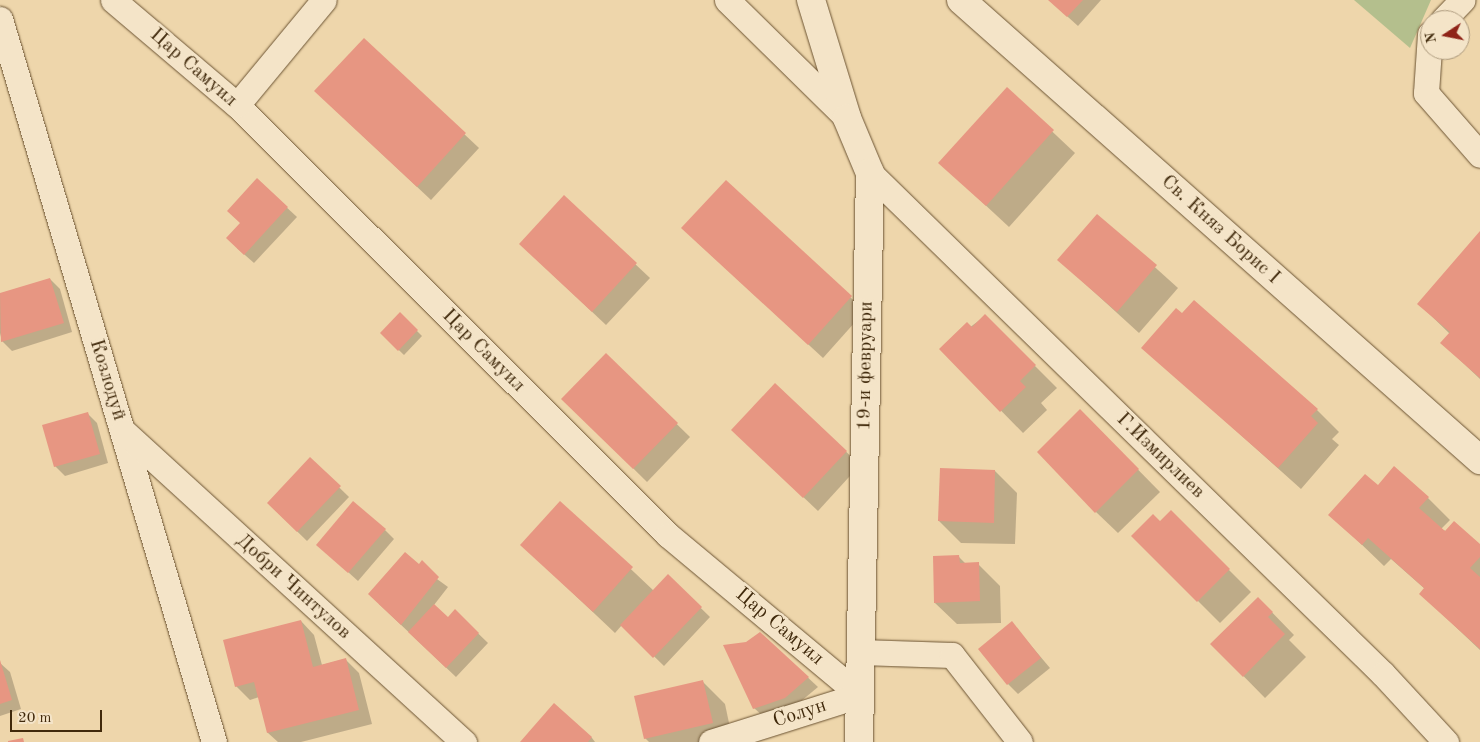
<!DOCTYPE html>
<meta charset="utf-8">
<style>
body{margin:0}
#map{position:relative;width:1480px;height:742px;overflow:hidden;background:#eed6ab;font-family:"Old Standard TT",serif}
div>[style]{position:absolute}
.green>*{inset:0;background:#b4bf8d}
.shadow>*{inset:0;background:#0003}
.building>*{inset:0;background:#e79682}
.roads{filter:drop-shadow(0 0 1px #6c5433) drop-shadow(0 0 1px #6c5433)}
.street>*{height:25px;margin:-12.5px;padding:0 12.5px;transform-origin:12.5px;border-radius:12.5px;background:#f4e4c8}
.secondary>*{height:28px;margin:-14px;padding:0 14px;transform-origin:14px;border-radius:14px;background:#f4e4c8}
span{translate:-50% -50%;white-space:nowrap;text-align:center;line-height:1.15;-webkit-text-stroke:5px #f4e4c8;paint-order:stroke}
.street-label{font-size:20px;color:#40290b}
.north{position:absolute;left:1420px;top:10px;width:50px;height:50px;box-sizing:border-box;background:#f4e4c8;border:1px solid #ac997c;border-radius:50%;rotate:259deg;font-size:14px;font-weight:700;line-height:20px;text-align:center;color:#40290b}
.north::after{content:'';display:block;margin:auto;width:18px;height:22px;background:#8f2418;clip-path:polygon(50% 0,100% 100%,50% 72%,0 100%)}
.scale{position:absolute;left:10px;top:710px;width:92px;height:22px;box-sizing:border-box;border:2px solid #40290b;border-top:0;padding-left:6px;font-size:15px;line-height:18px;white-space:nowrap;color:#40290b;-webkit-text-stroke:4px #f4e4c8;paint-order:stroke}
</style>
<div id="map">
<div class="green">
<i style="clip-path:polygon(1354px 0,1431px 0,1410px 48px)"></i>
</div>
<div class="shadow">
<i style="clip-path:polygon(1049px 0,1101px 0,1078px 26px)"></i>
<i style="clip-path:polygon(364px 40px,479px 148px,431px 200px,330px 105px)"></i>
<i style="clip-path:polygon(1007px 89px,1075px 153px,1009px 227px,940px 163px)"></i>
<i style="clip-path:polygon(257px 180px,297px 217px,254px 263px,237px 248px,241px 223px)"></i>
<i style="clip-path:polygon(726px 181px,865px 311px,823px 358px,697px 242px)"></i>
<i style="clip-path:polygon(564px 197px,650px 278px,606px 325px,534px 257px)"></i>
<i style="clip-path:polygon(1097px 215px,1178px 288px,1139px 333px,1059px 260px)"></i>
<i style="clip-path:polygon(1480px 233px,1480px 379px,1442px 343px,1450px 334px,1419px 304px)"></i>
<i style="clip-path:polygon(50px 279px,60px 289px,72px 332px,12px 351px,2px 341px,0 333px,0 294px)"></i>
<i style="clip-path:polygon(400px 314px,422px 336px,404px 355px,381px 333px)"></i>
<i style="clip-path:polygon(985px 316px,1057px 388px,1041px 403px,1047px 410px,1023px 433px,941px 349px)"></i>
<i style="clip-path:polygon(1143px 347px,1317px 410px,1339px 432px,1332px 439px,1339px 445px,1301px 489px)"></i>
<i style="clip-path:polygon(606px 355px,690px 437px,647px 482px,563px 399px)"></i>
<i style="clip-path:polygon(775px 384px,860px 465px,818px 511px,746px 443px)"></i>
<i style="clip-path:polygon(87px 413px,97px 423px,108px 463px,65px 476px,55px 466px)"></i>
<i style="clip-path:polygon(1102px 433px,1160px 492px,1118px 533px,1096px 512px)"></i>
<i style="clip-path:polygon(310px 459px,349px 497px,307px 541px,268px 503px)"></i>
<i style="clip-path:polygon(995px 471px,1017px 493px,1015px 544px,961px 543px,939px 521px)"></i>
<i style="clip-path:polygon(1378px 487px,1428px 498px,1450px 520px,1441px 529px,1480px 546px,1480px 650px,1421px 594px,1425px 589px,1391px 559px,1384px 566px,1330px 514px)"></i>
<i style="clip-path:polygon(560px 502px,654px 591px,668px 576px,710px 617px,664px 666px,622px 625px,615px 633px,522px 545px)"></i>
<i style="clip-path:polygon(1171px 512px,1251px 592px,1220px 623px,1133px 536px,1160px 522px)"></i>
<i style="clip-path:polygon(385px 530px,394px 539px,358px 581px,318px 545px)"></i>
<i style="clip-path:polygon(959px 557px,966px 564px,978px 564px,1000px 586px,1001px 623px,957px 624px,935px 603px)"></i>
<i style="clip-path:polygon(419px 566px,448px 587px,434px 605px,448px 619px,455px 611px,488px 643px,456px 677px,379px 604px)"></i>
<i style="clip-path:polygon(1258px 598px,1294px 635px,1289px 640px,1306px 657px,1265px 698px,1212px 644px)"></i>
<i style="clip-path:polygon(301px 621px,314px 635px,322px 665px,345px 659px,359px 673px,372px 724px,301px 742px,278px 742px,268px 733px,259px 697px,250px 700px,236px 686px)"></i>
<i style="clip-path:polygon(1012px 623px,1050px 668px,1018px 694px,1008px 684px)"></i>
<i style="clip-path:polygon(760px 633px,818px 687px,794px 707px,764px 717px,754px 708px,746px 643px)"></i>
<i style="clip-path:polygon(0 663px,10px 672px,21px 709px,0 716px)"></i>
<i style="clip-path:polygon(703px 682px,725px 704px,733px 742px,649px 742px,645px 738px)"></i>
<i style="clip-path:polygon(554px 705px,592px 738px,595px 742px,521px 742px)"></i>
</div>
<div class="building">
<i style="clip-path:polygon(1048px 0,1083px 0,1067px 17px)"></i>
<i style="clip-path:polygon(364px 38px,466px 133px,417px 187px,314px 91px)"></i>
<i style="clip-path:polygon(1007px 87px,1054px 130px,986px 206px,938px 163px)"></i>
<i style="clip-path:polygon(257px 178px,288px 207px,244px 255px,226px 238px,240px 223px,227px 211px)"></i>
<i style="clip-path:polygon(726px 180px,852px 296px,808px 345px,681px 228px)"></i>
<i style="clip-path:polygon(564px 195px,637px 263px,592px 312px,519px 244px)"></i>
<i style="clip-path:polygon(1097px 214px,1157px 265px,1117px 312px,1057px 260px)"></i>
<i style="clip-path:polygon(1480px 231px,1480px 378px,1440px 343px,1450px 332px,1417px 304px)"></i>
<i style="clip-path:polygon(50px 278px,64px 323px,1px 342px,0 293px)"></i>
<i style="clip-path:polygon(1194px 300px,1318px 409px,1311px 416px,1318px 423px,1278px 468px,1141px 348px,1176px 308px,1182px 313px)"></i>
<i style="clip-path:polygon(400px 312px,418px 330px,398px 351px,380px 333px)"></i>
<i style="clip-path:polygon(985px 314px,1036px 365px,1020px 381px,1026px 387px,1000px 412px,939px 349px,967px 322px,972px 327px)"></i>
<i style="clip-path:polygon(606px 353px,678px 423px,633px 469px,561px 399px)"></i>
<i style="clip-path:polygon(775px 383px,847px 451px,803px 498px,731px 430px)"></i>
<i style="clip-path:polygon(1080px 409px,1139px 469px,1095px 513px,1037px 452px)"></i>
<i style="clip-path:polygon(88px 412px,100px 454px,54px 467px,42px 425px)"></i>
<i style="clip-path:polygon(310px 457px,341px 486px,297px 532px,267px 503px)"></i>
<i style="clip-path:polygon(1394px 466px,1429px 497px,1419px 508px,1445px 531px,1454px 521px,1480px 544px,1480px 557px,1470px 568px,1480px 577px,1480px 649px,1419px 594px,1424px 588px,1368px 538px,1362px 545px,1328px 515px,1365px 474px,1378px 485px)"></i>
<i style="clip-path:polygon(940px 468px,995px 470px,994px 523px,938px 521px)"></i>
<i style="clip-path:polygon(353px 501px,386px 529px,348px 573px,316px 545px)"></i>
<i style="clip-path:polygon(560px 501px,633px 567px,593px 612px,520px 545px)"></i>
<i style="clip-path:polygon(1171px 510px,1230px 569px,1197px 602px,1131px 536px,1153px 514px,1160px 521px)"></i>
<i style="clip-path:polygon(405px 552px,419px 564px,422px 560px,439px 577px,401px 625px,368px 594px)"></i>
<i style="clip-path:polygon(959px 555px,960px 563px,979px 562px,980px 601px,934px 603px,933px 556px)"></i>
<i style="clip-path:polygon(668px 574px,702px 607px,653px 658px,620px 625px)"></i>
<i style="clip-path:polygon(1258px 597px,1273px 612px,1268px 617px,1285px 634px,1243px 677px,1210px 644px)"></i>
<i style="clip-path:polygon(434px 604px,448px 617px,455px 609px,479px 633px,446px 668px,408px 632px)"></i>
<i style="clip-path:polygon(301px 620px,313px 667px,346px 658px,359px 710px,267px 733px,254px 682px,235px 687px,223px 640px)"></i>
<i style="clip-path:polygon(1012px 621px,1041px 658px,1007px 685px,978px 649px)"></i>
<i style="clip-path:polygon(760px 632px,809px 677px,785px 698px,753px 709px,723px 645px,746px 642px)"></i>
<i style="clip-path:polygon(0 660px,12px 700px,0 704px)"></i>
<i style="clip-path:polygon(703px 680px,713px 723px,644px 739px,634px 696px)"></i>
<i style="clip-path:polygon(554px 703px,592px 737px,588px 742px,520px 742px)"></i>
<i style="clip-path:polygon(23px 738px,24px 742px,8px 742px,8px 741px)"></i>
</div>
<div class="roads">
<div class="street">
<i style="left:113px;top:0;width:162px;rotate:40.3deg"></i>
<i style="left:237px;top:105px;width:609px;rotate:44.93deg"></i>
<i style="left:668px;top:535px;width:250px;rotate:39.8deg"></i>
<i style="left:727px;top:0;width:168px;rotate:44.5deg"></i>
<i style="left:0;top:19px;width:754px;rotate:73.51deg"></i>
<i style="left:1443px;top:20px;width:28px;rotate:-46deg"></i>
<i style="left:1430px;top:34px;width:59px;rotate:93.9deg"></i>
<i style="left:1426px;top:93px;width:82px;rotate:48.9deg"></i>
<i style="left:237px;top:105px;width:136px;rotate:-50.4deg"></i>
<i style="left:870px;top:173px;width:717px;rotate:44.32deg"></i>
<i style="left:1383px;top:674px;width:93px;rotate:47.2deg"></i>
<i style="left:123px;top:431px;width:462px;rotate:42.4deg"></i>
<i style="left:860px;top:652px;width:92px;rotate:1.9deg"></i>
<i style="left:952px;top:655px;width:110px;rotate:52deg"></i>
<i style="left:711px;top:742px;width:156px;rotate:-17.5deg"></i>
</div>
<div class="secondary">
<i style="left:811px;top:0;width:123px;rotate:73deg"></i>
<i style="left:847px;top:118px;width:60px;rotate:67.3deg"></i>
<i style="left:870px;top:173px;width:569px;rotate:91.11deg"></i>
<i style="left:961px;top:0;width:694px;rotate:41.55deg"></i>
</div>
</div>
<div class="street-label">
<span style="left:193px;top:68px;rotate:41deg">Цар Самуил</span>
<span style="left:1220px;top:230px;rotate:42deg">Св. Княз Борис I</span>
<span style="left:483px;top:351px;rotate:45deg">Цар Самуил</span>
<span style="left:866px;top:366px;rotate:-89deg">19-и февруари</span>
<span style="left:107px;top:380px;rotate:73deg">Козлодуй</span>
<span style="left:1160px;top:456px;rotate:44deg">Г.Измирлиев</span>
<span style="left:293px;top:587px;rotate:42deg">Добри Чинтулов</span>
<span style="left:779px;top:627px;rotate:40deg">Цар Самуил</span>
<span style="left:800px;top:714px;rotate:-18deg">Солун</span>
</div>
<div class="north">N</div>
<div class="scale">20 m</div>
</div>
